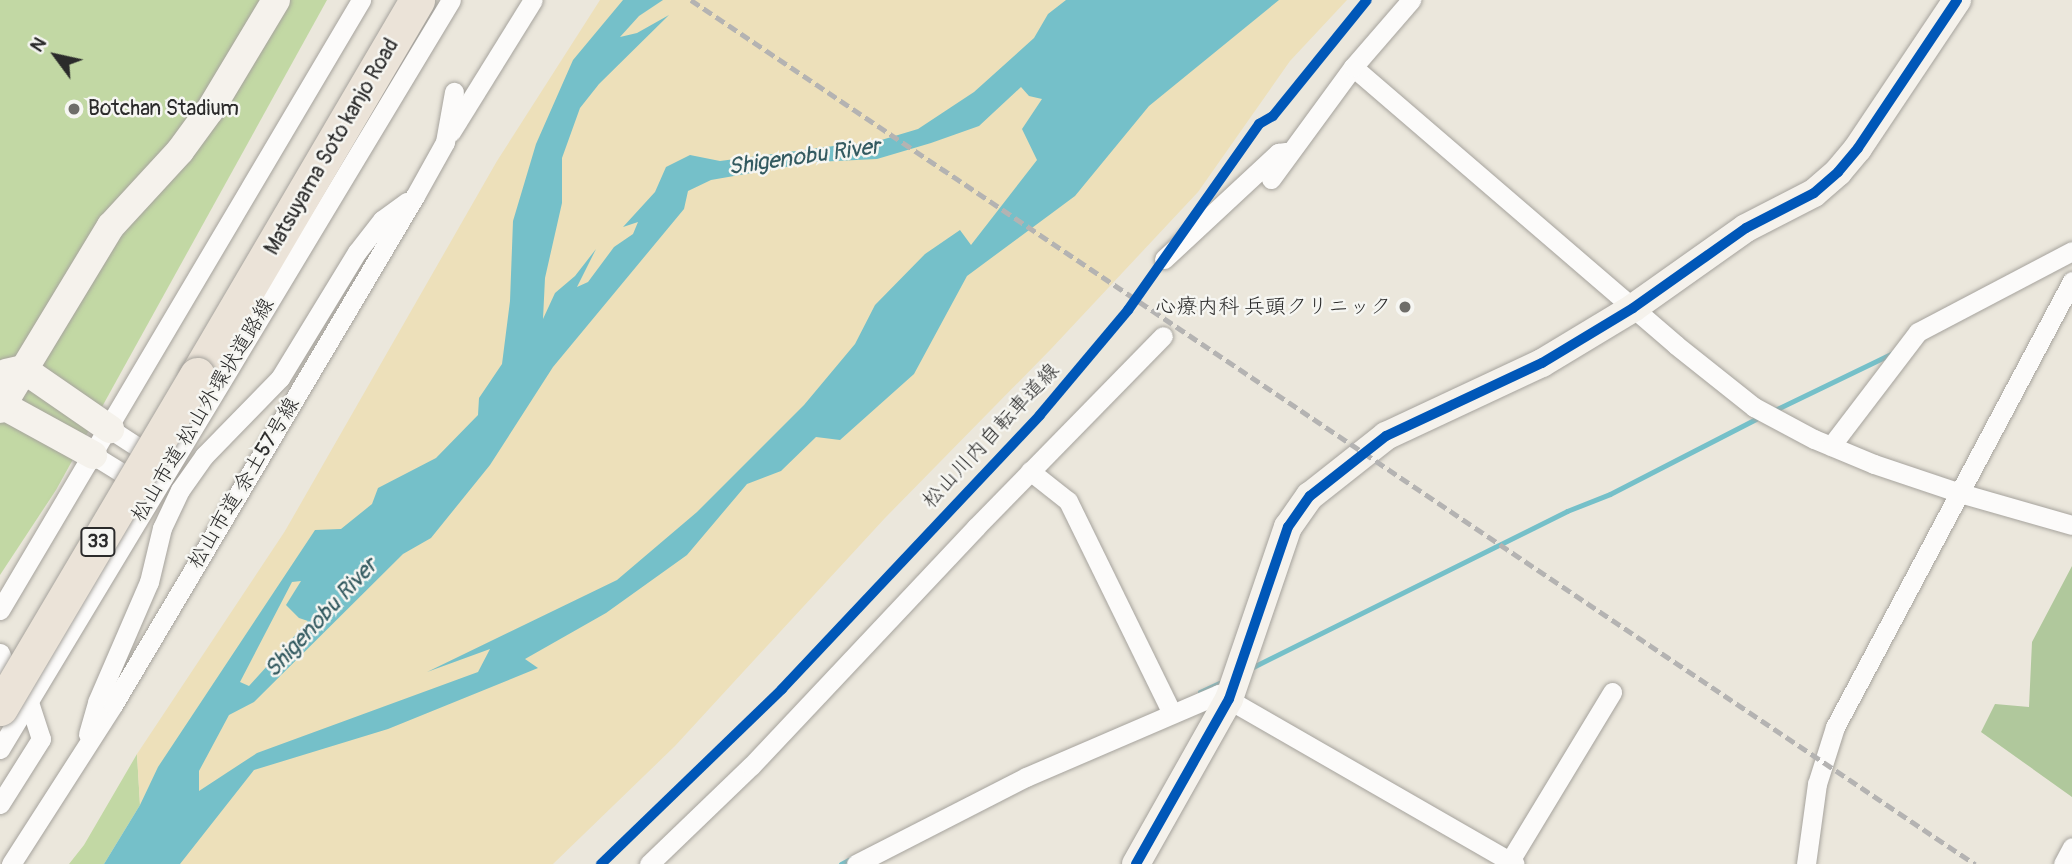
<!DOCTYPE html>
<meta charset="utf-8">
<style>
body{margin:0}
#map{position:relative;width:2072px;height:864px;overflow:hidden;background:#ebe7dc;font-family:Pangolin,"Klee One",sans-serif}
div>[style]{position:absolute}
.green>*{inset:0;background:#c2d8a4}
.forest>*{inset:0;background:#b0c89c}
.sand>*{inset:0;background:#ede0ba}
.water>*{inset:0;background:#75c0c9}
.stream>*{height:5px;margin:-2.5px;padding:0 2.5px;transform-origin:2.5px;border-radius:2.5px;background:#75c0c9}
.roads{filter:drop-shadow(0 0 2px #a6a39d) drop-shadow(0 0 2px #a6a39d)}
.street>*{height:19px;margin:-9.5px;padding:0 9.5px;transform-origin:9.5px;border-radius:9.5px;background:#fcfbfa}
.secondary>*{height:28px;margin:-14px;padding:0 14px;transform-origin:14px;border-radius:14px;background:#f5f2ec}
.highway>*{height:35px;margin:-17.5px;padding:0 17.5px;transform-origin:17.5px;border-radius:17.5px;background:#ebe3d8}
.rail>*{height:5px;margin-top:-2.5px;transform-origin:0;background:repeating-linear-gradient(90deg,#b4b3b2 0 10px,transparent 0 15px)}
.bridges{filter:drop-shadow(0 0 2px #a6a39d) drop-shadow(0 0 2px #a6a39d)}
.highway-bridge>*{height:35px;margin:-17.5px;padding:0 17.5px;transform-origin:17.5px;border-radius:17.5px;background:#ebe3d8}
.cycleway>*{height:10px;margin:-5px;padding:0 5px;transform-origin:5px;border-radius:5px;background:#0057b8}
.dots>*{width:19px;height:19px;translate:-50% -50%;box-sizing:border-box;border:4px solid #f6f6f2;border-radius:50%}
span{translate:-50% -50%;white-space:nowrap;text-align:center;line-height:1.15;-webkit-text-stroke:5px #f6f6f2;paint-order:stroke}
.shield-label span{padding:2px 5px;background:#f6f6f2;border:2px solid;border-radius:5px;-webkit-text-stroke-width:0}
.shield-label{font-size:19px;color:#2b2b2b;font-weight:700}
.poi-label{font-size:21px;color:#2b2b2b}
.left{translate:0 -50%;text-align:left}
.right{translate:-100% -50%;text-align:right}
.street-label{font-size:21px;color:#2b2b2b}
.water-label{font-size:23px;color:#335a60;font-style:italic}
.north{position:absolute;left:21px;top:21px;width:70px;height:70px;-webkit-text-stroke:5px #f6f6f2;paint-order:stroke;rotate:303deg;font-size:19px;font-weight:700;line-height:28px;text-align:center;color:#2b2b2b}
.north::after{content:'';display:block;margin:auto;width:24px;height:32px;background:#2b2b2b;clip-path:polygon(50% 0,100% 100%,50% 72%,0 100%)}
</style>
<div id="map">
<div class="green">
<i style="clip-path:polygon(0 0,327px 0,56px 490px,0 575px)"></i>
<i style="clip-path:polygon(137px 754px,140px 805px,104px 864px,69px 864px,84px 845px)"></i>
</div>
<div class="forest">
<i style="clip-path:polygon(2072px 566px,2072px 797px,1981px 732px,1995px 704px,2029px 707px,2032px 642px)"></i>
</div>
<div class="sand">
<i style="clip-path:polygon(600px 0,1347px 0,1290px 61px,1198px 192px,1051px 349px,885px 518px,675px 746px,553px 864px,167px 864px,140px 805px,137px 754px,285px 531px,497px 161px)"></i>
</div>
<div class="water">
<i style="clip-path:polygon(evenodd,663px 0,639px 16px,620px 37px,637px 33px,669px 15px,599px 84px,580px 108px,562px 158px,562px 203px,545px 278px,543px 319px,555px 293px,575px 276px,596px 249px,577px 287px,588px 282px,614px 247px,633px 234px,638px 222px,623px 227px,655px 192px,666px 167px,690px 155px,720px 161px,849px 144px,868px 144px,918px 129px,974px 92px,1034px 38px,1048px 14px,1066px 0,1279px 0,1149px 106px,1075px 196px,967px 276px,914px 374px,840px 440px,816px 437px,781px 471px,747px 484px,687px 555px,606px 613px,525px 659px,538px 668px,388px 729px,254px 770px,180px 864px,104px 864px,140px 805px,158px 767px,315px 530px,341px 529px,372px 504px,378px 488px,436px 458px,478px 415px,479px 398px,502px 364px,510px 301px,513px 221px,536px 144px,573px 60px,623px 0,663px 0,1021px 87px,1029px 96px,1042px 99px,1022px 129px,1037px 160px,971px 245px,960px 230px,925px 254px,875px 305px,855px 344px,804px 405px,697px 512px,617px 580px,427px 672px,490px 649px,478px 672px,257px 753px,199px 791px,199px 771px,229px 715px,254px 702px,403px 554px,431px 538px,490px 465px,553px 367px,684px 209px,688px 191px,711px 180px,815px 162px,877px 159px,931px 143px,979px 126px,1021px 87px,663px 0,301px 581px,286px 605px,299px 618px,308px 621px,249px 686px,240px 682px,292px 582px,301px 581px)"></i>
</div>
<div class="stream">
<i style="left:1775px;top:410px;width:131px;rotate:-25.8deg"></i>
<i style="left:1251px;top:668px;width:353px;rotate:-26.4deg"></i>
<i style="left:1567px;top:511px;width:46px;rotate:-21.6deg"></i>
<i style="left:1610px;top:494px;width:164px;rotate:-27.2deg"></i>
<i style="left:1200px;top:692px;width:29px;rotate:-25deg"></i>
<i style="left:841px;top:864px;width:15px;rotate:-28deg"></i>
</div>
<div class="roads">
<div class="street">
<i style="left:1353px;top:67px;width:426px;rotate:40.7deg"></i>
<i style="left:1676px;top:345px;width:100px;rotate:38.5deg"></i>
<i style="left:1754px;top:407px;width:68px;rotate:28.1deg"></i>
<i style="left:1814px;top:439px;width:65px;rotate:22.6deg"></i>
<i style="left:1874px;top:464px;width:91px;rotate:18.6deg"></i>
<i style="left:1960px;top:493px;width:116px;rotate:15.9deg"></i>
<i style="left:451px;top:132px;width:155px;rotate:-58.2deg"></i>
<i style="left:1271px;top:179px;width:139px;rotate:-53.8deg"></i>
<i style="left:1353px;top:67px;width:89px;rotate:-49.1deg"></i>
<i style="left:1164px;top:259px;width:156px;rotate:-42.9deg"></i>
<i style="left:1278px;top:153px;width:8px;rotate:-7deg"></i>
<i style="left:110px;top:429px;width:55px;rotate:33.1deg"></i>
<i style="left:1831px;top:446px;width:143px;rotate:-52.7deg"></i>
<i style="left:1918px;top:332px;width:174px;rotate:-27.7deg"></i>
<i style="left:93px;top:455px;width:55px;rotate:31.7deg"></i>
<i style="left:1030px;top:471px;width:48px;rotate:38.3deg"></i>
<i style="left:1068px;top:501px;width:236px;rotate:63.9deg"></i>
<i style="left:0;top:610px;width:709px;rotate:-59.38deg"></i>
<i style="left:0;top:653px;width:11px;rotate:68deg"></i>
<i style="left:4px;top:663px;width:15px;rotate:106deg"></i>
<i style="left:88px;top:734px;width:33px;rotate:-74deg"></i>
<i style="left:97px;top:702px;width:131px;rotate:-66.6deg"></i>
<i style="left:149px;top:582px;width:56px;rotate:-76.5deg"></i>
<i style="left:162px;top:528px;width:42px;rotate:-64.7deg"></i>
<i style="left:180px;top:490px;width:42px;rotate:-54.8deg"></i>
<i style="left:204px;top:456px;width:109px;rotate:-45.7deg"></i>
<i style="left:280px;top:378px;width:148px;rotate:-58.6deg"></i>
<i style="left:357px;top:252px;width:41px;rotate:-52deg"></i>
<i style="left:382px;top:220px;width:31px;rotate:-36deg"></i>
<i style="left:0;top:749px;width:874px;rotate:-58.95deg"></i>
<i style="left:0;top:804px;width:77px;rotate:-57.8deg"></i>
<i style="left:41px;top:739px;width:38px;rotate:-108deg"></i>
<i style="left:11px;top:864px;width:189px;rotate:-57.3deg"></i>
<i style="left:113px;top:705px;width:592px;rotate:-59.32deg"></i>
<i style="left:415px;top:196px;width:62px;rotate:-60.9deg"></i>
<i style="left:445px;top:142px;width:51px;rotate:-79.8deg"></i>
<i style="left:649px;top:864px;width:141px;rotate:-43.9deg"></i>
<i style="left:751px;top:766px;width:328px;rotate:-46.7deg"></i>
<i style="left:976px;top:527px;width:267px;rotate:-45.6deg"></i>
<i style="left:856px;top:864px;width:191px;rotate:-27.1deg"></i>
<i style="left:1026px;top:777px;width:210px;rotate:-23.3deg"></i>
<i style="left:1219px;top:694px;width:341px;rotate:29.9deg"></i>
<i style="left:1508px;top:864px;width:201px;rotate:-58.8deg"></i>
<i style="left:1806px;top:864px;width:81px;rotate:-82.2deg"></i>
<i style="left:1817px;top:784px;width:60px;rotate:-72.5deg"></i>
<i style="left:1835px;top:727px;width:505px;rotate:-62.01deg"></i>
<i style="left:2063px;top:864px;width:19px;rotate:-62deg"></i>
</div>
<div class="secondary">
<i style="left:6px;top:373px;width:17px;rotate:-13deg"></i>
<i style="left:23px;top:369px;width:106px;rotate:34.6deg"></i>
<i style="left:0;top:400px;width:5px;rotate:68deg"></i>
<i style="left:2px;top:405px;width:104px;rotate:28.8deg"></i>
<i style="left:0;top:409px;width:214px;rotate:-58.8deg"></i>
<i style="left:111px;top:226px;width:102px;rotate:-47.4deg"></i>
<i style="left:180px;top:151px;width:51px;rotate:-53.8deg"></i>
<i style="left:210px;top:110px;width:128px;rotate:-59deg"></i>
<i style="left:1136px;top:864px;width:189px;rotate:-60.6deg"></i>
<i style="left:1229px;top:699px;width:182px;rotate:-71.1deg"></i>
<i style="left:1288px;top:527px;width:38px;rotate:-55deg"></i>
<i style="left:1310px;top:496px;width:97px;rotate:-38.3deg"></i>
<i style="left:1386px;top:436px;width:172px;rotate:-25.1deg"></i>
<i style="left:1542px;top:363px;width:106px;rotate:-31.1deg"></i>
<i style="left:1633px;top:308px;width:138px;rotate:-35.3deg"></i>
<i style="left:1746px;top:228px;width:76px;rotate:-27.2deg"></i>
<i style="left:1814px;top:193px;width:32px;rotate:-41deg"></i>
<i style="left:1838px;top:172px;width:31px;rotate:-50deg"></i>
<i style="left:1858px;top:148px;width:178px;rotate:-56.2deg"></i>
</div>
<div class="highway">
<i style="left:197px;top:375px;width:435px;rotate:-59.6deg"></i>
</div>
</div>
<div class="rail">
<i style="left:691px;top:0;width:1548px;rotate:33.94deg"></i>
</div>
<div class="bridges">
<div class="highway-bridge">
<i style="left:0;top:708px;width:387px;rotate:-59.4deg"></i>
</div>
</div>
<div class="cycleway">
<i style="left:601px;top:864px;width:252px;rotate:-44deg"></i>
<i style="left:782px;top:689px;width:376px;rotate:-46.7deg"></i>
<i style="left:1040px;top:415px;width:137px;rotate:-50deg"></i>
<i style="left:1128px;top:310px;width:228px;rotate:-54.8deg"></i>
<i style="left:1259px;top:124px;width:16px;rotate:-30deg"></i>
<i style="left:1273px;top:116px;width:149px;rotate:-51deg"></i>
<i style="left:1136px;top:864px;width:189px;rotate:-60.6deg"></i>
<i style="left:1229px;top:699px;width:182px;rotate:-71.1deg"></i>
<i style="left:1288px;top:527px;width:38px;rotate:-55deg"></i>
<i style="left:1310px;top:496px;width:97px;rotate:-38.3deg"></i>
<i style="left:1386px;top:436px;width:172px;rotate:-25.1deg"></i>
<i style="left:1542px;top:363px;width:106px;rotate:-31.1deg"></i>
<i style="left:1633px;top:308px;width:138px;rotate:-35.3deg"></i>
<i style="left:1746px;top:228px;width:76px;rotate:-27.2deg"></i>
<i style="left:1814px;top:193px;width:32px;rotate:-41deg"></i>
<i style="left:1838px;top:172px;width:31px;rotate:-50deg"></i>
<i style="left:1858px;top:148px;width:178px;rotate:-56.2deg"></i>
</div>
<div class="dots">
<i style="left:74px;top:109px;background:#6e6d69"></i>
<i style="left:1405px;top:307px;background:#6e6d69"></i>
</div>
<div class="shield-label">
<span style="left:98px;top:542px">33</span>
</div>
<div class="poi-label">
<span class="left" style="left:88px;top:109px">Botchan Stadium</span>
<span class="right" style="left:1391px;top:307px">心療内科 兵頭クリニック</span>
</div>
<div class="street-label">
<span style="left:332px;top:147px;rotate:-60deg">Matsuyama Soto kanjo Road</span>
<span style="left:203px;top:410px;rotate:-59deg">松山市道 松山外環状道路線</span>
<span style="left:991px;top:436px;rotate:-47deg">松山川内自転車道線</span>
<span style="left:244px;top:483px;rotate:-59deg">松山市道 余土57号線</span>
</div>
<div class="water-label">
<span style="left:804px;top:157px;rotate:-8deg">Shigenobu River</span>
<span style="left:321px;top:618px;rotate:-47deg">Shigenobu River</span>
</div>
<div class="north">N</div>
</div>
